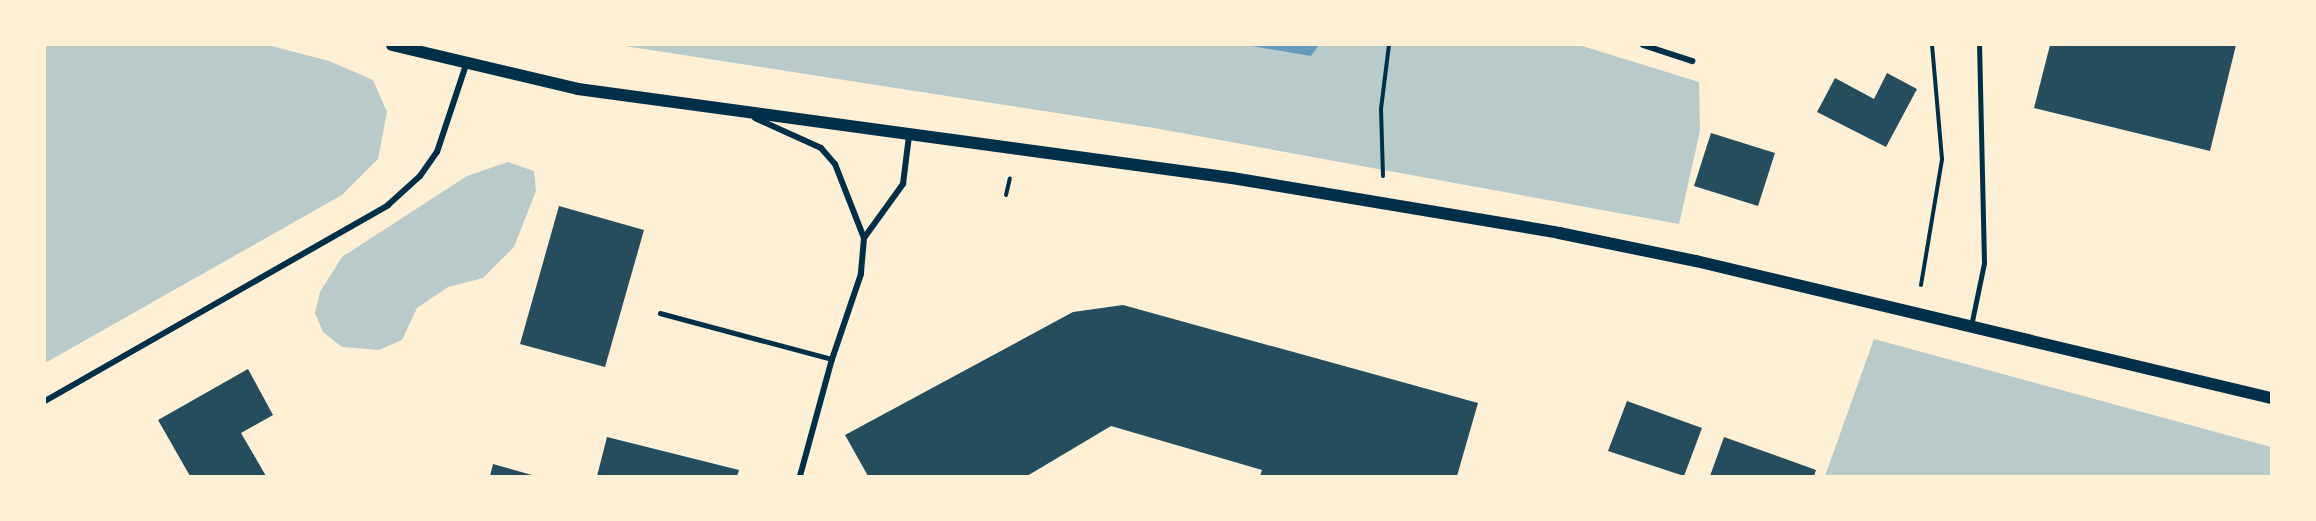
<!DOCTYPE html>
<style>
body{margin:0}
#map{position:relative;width:2316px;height:521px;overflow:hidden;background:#fdf0d5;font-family:Helvetica,sans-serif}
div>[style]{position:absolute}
.green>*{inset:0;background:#b9caca}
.water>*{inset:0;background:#669bbc}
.building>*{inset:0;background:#264d5e}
.path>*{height:4px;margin:-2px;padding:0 2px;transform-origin:2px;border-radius:2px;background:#003049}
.service>*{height:4.5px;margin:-2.25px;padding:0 2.25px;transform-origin:2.25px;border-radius:2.25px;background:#003049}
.minor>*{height:6px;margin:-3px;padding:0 3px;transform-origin:3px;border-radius:3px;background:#003049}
.secondary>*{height:12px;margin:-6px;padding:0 6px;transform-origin:6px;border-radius:6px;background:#003049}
span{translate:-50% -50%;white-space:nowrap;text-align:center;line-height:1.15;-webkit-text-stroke:4.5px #fdf0d5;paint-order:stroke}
.frame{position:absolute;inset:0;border:46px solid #fdf0d5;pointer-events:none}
</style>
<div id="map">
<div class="green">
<i style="clip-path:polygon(45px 45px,268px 45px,329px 61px,373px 80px,387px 112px,378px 159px,342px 195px,45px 363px)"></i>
<i style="clip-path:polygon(618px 45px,1579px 45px,1699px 82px,1700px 131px,1679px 224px,1154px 128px)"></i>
<i style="clip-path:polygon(508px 162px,534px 171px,536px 191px,514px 247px,483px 278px,448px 287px,417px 308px,402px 340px,379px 350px,342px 347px,323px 332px,315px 313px,320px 292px,342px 257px,467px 176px)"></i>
<i style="clip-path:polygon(1874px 339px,2271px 447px,2271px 476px,1825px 476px)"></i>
</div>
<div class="water">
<i style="clip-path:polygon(1246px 45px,1319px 45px,1311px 56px)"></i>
</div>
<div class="building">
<i style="clip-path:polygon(2050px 45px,2236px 45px,2210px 151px,2034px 108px)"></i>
<i style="clip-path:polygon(1887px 73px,1917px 89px,1886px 147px,1817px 112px,1835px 78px,1874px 99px)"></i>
<i style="clip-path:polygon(1711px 133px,1775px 153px,1758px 206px,1694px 186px)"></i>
<i style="clip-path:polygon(559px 206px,644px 230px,605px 367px,520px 344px)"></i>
<i style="clip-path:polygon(1123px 305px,1478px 403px,1457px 476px,1260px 476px,1262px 470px,1111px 426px,1027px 476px,868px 476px,845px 435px,1073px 312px)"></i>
<i style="clip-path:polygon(248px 369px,273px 415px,241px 433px,266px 476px,190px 476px,158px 420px)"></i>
<i style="clip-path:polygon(1627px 401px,1702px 428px,1684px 476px,1608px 451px)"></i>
<i style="clip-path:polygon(607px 437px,739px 470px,737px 476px,597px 476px)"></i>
<i style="clip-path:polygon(1724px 437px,1816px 470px,1814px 476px,1710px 476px)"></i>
<i style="clip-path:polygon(493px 464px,532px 475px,532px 476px,490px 476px)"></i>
</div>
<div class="path">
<i style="left:1383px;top:176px;width:67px;rotate:-91.7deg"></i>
<i style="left:1381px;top:109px;width:64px;rotate:-82.9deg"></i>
<i style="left:1006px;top:195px;width:17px;rotate:-77deg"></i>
<i style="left:1921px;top:285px;width:128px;rotate:-80.5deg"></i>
<i style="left:1942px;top:159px;width:114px;rotate:-95deg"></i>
</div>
<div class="service">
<i style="left:660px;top:313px;width:178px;rotate:15deg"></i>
<i style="left:1971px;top:326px;width:64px;rotate:-78.3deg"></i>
<i style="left:1984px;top:263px;width:218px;rotate:-91.3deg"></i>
</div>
<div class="minor">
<i style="left:1643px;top:45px;width:52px;rotate:18.1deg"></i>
<i style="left:755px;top:118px;width:72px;rotate:24.4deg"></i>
<i style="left:821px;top:148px;width:21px;rotate:49deg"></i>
<i style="left:835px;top:164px;width:79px;rotate:68.6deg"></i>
<i style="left:864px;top:238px;width:36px;rotate:95deg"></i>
<i style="left:861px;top:274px;width:90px;rotate:108.8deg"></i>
<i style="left:832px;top:359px;width:121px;rotate:105.3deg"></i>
<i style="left:864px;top:238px;width:67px;rotate:-54.2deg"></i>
<i style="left:903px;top:184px;width:48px;rotate:-82.9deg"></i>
<i style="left:45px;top:401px;width:395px;rotate:-29.7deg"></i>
<i style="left:388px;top:205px;width:43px;rotate:-42.2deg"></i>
<i style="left:420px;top:176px;width:29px;rotate:-55deg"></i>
<i style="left:437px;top:152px;width:92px;rotate:-71.6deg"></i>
</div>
<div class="secondary">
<i style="left:392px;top:45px;width:191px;rotate:13.3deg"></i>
<i style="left:578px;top:89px;width:660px;rotate:7.75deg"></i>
<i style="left:1232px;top:178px;width:332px;rotate:9.5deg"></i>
<i style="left:1559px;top:233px;width:140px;rotate:11.6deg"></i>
<i style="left:1696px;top:261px;width:591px;rotate:13.4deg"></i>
</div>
<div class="frame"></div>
</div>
